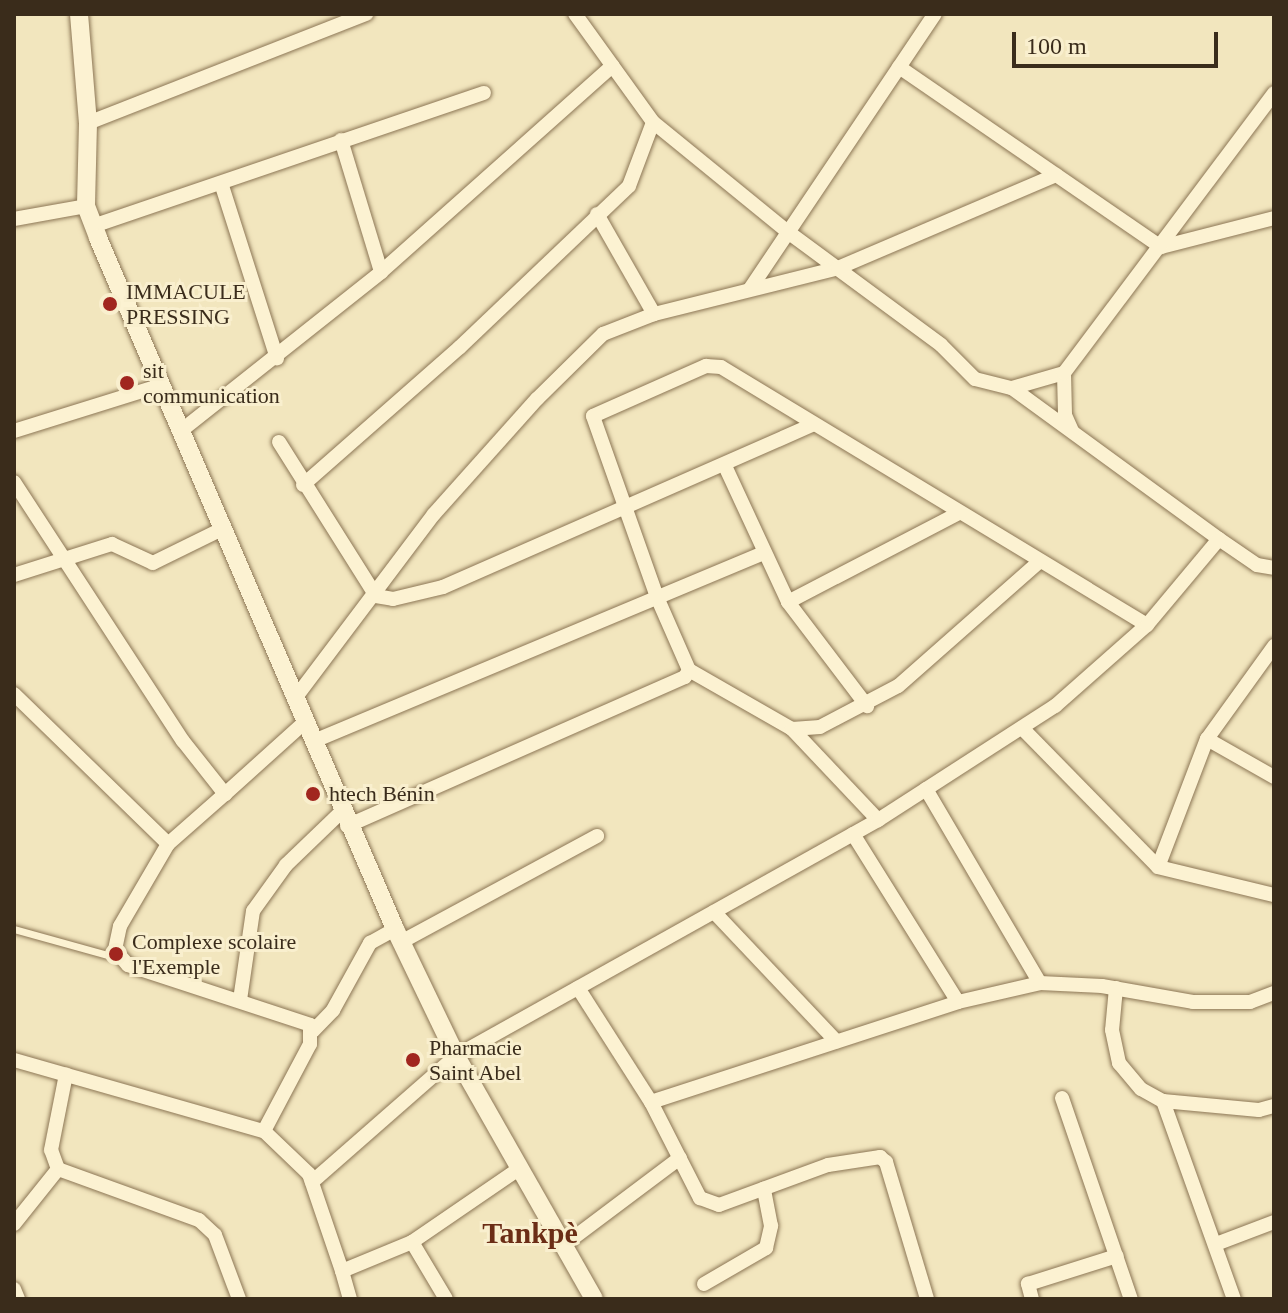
<!DOCTYPE html>
<meta charset="utf-8">
<style>
body{margin:0}
#map{position:relative;width:1288px;height:1313px;overflow:hidden;background:#f2e6be;font-family:Georgia,serif}
div>[style]{position:absolute}
.roads{filter:drop-shadow(0 0 2px #8c7655) drop-shadow(0 0 2px #8c7655)}
.service>*{height:7px;margin:-3.5px;padding:0 3.5px;transform-origin:3.5px;border-radius:3.5px;background:#fcf2d2}
.minor>*{height:14px;margin:-7px;padding:0 7px;transform-origin:7px;border-radius:7px;background:#fcf2d2}
.tertiary>*{height:18px;margin:-9px;padding:0 9px;transform-origin:9px;border-radius:9px;background:#fcf2d2}
.dots>*{width:22px;height:22px;translate:-50% -50%;box-sizing:border-box;border:4px solid #f9efce;border-radius:50%}
span{translate:-50% -50%;white-space:nowrap;text-align:center;line-height:1.15;-webkit-text-stroke:6px #f9efce;paint-order:stroke}
.poi-label{font-size:22px;color:#3a2c1b}
.left{translate:0 -50%;text-align:left}
.district-label{font-size:30px;color:#6b2d16;font-weight:700}
.frame{position:absolute;inset:0;border:16px solid #3a2c1b;pointer-events:none}
.scale{position:absolute;left:1012px;top:32px;width:206px;height:36px;box-sizing:border-box;border:4px solid #3a2c1b;border-top:0;padding-left:10px;font-size:24px;line-height:28px;white-space:nowrap;color:#3a2c1b;-webkit-text-stroke:6px #f9efce;paint-order:stroke}
</style>
<div id="map">
<div class="roads">
<div class="service">
<i style="left:14px;top:929px;width:108px;rotate:15.6deg"></i>
</div>
<div class="minor">
<i style="left:899px;top:67px;width:318px;rotate:34.5deg"></i>
<i style="left:1161px;top:247px;width:117px;rotate:-14.4deg"></i>
<i style="left:653px;top:122px;width:174px;rotate:39.2deg"></i>
<i style="left:788px;top:232px;width:190px;rotate:36.4deg"></i>
<i style="left:941px;top:345px;width:48px;rotate:45deg"></i>
<i style="left:975px;top:379px;width:38px;rotate:14deg"></i>
<i style="left:1012px;top:388px;width:256px;rotate:36.1deg"></i>
<i style="left:1219px;top:539px;width:46px;rotate:34.4deg"></i>
<i style="left:1257px;top:565px;width:17px;rotate:10deg"></i>
<i style="left:88px;top:123px;width:299px;rotate:-21.4deg"></i>
<i style="left:341px;top:140px;width:138px;rotate:73.1deg"></i>
<i style="left:222px;top:186px;width:181px;rotate:72.3deg"></i>
<i style="left:597px;top:214px;width:115px;rotate:60.3deg"></i>
<i style="left:14px;top:219px;width:73px;rotate:-10.2deg"></i>
<i style="left:93px;top:226px;width:413px;rotate:-18.8deg"></i>
<i style="left:750px;top:289px;width:331px;rotate:-56.1deg"></i>
<i style="left:1064px;top:373px;width:42px;rotate:88.6deg"></i>
<i style="left:1065px;top:415px;width:17px;rotate:66deg"></i>
<i style="left:1012px;top:388px;width:54px;rotate:-16.1deg"></i>
<i style="left:1064px;top:373px;width:350px;rotate:-53.1deg"></i>
<i style="left:182px;top:430px;width:254px;rotate:-38.4deg"></i>
<i style="left:381px;top:272px;width:310px;rotate:-41.7deg"></i>
<i style="left:14px;top:431px;width:155px;rotate:-17.3deg"></i>
<i style="left:279px;top:442px;width:182px;rotate:57.8deg"></i>
<i style="left:376px;top:596px;width:17px;rotate:10deg"></i>
<i style="left:393px;top:599px;width:51px;rotate:-13.5deg"></i>
<i style="left:443px;top:587px;width:405px;rotate:-23.7deg"></i>
<i style="left:725px;top:466px;width:150px;rotate:65.1deg"></i>
<i style="left:788px;top:602px;width:131px;rotate:52.8deg"></i>
<i style="left:14px;top:482px;width:309px;rotate:56.9deg"></i>
<i style="left:183px;top:741px;width:68px;rotate:51.6deg"></i>
<i style="left:225px;top:794px;width:109px;rotate:-42deg"></i>
<i style="left:303px;top:485px;width:209px;rotate:-41.3deg"></i>
<i style="left:460px;top:347px;width:233px;rotate:-43.6deg"></i>
<i style="left:629px;top:186px;width:68px;rotate:-69.4deg"></i>
<i style="left:653px;top:122px;width:133px;rotate:-125.8deg"></i>
<i style="left:1040px;top:561px;width:189px;rotate:138.6deg"></i>
<i style="left:898px;top:686px;width:88px;rotate:152.3deg"></i>
<i style="left:820px;top:727px;width:28px;rotate:176deg"></i>
<i style="left:792px;top:729px;width:119px;rotate:-150.2deg"></i>
<i style="left:689px;top:670px;width:80px;rotate:-113.7deg"></i>
<i style="left:657px;top:597px;width:192px;rotate:-109.5deg"></i>
<i style="left:593px;top:416px;width:124px;rotate:-23.9deg"></i>
<i style="left:706px;top:366px;width:15px;rotate:4deg"></i>
<i style="left:721px;top:367px;width:498px;rotate:31.2deg"></i>
<i style="left:14px;top:575px;width:103px;rotate:-17.6deg"></i>
<i style="left:112px;top:544px;width:45px;rotate:24.9deg"></i>
<i style="left:153px;top:563px;width:79px;rotate:-26.2deg"></i>
<i style="left:788px;top:602px;width:193px;rotate:-27.5deg"></i>
<i style="left:14px;top:694px;width:215px;rotate:44.2deg"></i>
<i style="left:168px;top:844px;width:76px;rotate:-41.3deg"></i>
<i style="left:296px;top:697px;width:229px;rotate:-53deg"></i>
<i style="left:434px;top:514px;width:154px;rotate:-48.2deg"></i>
<i style="left:537px;top:399px;width:93px;rotate:-44.6deg"></i>
<i style="left:603px;top:334px;width:55px;rotate:-21.4deg"></i>
<i style="left:654px;top:314px;width:190px;rotate:-14deg"></i>
<i style="left:838px;top:268px;width:237px;rotate:-23.1deg"></i>
<i style="left:1022px;top:728px;width:194px;rotate:45.6deg"></i>
<i style="left:1158px;top:867px;width:119px;rotate:13.6deg"></i>
<i style="left:792px;top:729px;width:125px;rotate:46.6deg"></i>
<i style="left:1207px;top:739px;width:77px;rotate:29.6deg"></i>
<i style="left:314px;top:741px;width:488px;rotate:-22.7deg"></i>
<i style="left:926px;top:789px;width:225px;rotate:59.6deg"></i>
<i style="left:347px;top:826px;width:369px;rotate:-23.8deg"></i>
<i style="left:685px;top:677px;width:8px;rotate:-60deg"></i>
<i style="left:853px;top:834px;width:198px;rotate:58deg"></i>
<i style="left:168px;top:844px;width:95px;rotate:120.3deg"></i>
<i style="left:120px;top:926px;width:25px;rotate:102deg"></i>
<i style="left:115px;top:950px;width:20px;rotate:49deg"></i>
<i style="left:128px;top:965px;width:192px;rotate:18.2deg"></i>
<i style="left:310px;top:1025px;width:19px;rotate:90deg"></i>
<i style="left:310px;top:1044px;width:98px;rotate:117.9deg"></i>
<i style="left:1158px;top:867px;width:137px;rotate:-69.1deg"></i>
<i style="left:1207px;top:739px;width:115px;rotate:-54.2deg"></i>
<i style="left:714px;top:912px;width:178px;rotate:46.6deg"></i>
<i style="left:401px;top:942px;width:223px;rotate:-28.4deg"></i>
<i style="left:578px;top:988px;width:135px;rotate:57.4deg"></i>
<i style="left:651px;top:1102px;width:108px;rotate:63deg"></i>
<i style="left:700px;top:1198px;width:20px;rotate:20deg"></i>
<i style="left:719px;top:1205px;width:116px;rotate:-20.2deg"></i>
<i style="left:828px;top:1165px;width:53px;rotate:-8.7deg"></i>
<i style="left:880px;top:1157px;width:8px;rotate:40deg"></i>
<i style="left:886px;top:1162px;width:143px;rotate:73.3deg"></i>
<i style="left:1116px;top:988px;width:42px;rotate:95.4deg"></i>
<i style="left:1112px;top:1030px;width:34px;rotate:78deg"></i>
<i style="left:1119px;top:1063px;width:34px;rotate:50deg"></i>
<i style="left:1141px;top:1089px;width:25px;rotate:29deg"></i>
<i style="left:1163px;top:1101px;width:210px;rotate:70.3deg"></i>
<i style="left:240px;top:1000px;width:90px;rotate:-81.7deg"></i>
<i style="left:253px;top:911px;width:57px;rotate:-54.3deg"></i>
<i style="left:286px;top:865px;width:76px;rotate:-43.9deg"></i>
<i style="left:313px;top:1031px;width:29px;rotate:-46deg"></i>
<i style="left:333px;top:1010px;width:77px;rotate:-61.1deg"></i>
<i style="left:370px;top:943px;width:29px;rotate:-29deg"></i>
<i style="left:14px;top:1060px;width:260px;rotate:15.9deg"></i>
<i style="left:264px;top:1131px;width:62px;rotate:43.7deg"></i>
<i style="left:309px;top:1174px;width:102px;rotate:71.2deg"></i>
<i style="left:1062px;top:1098px;width:213px;rotate:71.1deg"></i>
<i style="left:1163px;top:1101px;width:96px;rotate:5.4deg"></i>
<i style="left:1259px;top:1110px;width:16px;rotate:-15deg"></i>
<i style="left:651px;top:1102px;width:323px;rotate:-18deg"></i>
<i style="left:958px;top:1002px;width:84px;rotate:-13deg"></i>
<i style="left:1040px;top:983px;width:62px;rotate:2.8deg"></i>
<i style="left:1102px;top:986px;width:92px;rotate:10deg"></i>
<i style="left:1193px;top:1002px;width:57px"></i>
<i style="left:1250px;top:1002px;width:26px;rotate:-21deg"></i>
<i style="left:58px;top:1169px;width:150px;rotate:19.9deg"></i>
<i style="left:199px;top:1220px;width:22px;rotate:43deg"></i>
<i style="left:215px;top:1235px;width:68px;rotate:69.4deg"></i>
<i style="left:312px;top:1182px;width:191px;rotate:-41.2deg"></i>
<i style="left:456px;top:1056px;width:484px;rotate:-29.2deg"></i>
<i style="left:878px;top:820px;width:211px;rotate:-32.8deg"></i>
<i style="left:1055px;top:706px;width:123px;rotate:-41.4deg"></i>
<i style="left:1147px;top:625px;width:112px;rotate:-50.1deg"></i>
<i style="left:14px;top:1224px;width:70px;rotate:-51.3deg"></i>
<i style="left:58px;top:1169px;width:20px;rotate:-110deg"></i>
<i style="left:51px;top:1150px;width:77px;rotate:-78.8deg"></i>
<i style="left:412px;top:1242px;width:66px;rotate:59.2deg"></i>
<i style="left:1216px;top:1244px;width:62px;rotate:-20.8deg"></i>
<i style="left:564px;top:1245px;width:145px;rotate:-36.9deg"></i>
<i style="left:704px;top:1284px;width:72px;rotate:-30.1deg"></i>
<i style="left:766px;top:1248px;width:23px;rotate:-77deg"></i>
<i style="left:771px;top:1226px;width:38px;rotate:-101deg"></i>
<i style="left:14px;top:1289px;width:11px;rotate:68deg"></i>
<i style="left:350px;top:1299px;width:29px;rotate:-106deg"></i>
<i style="left:342px;top:1271px;width:76px;rotate:-22.5deg"></i>
<i style="left:412px;top:1242px;width:131px;rotate:-34.4deg"></i>
<i style="left:1032px;top:1299px;width:16px;rotate:-105deg"></i>
<i style="left:1028px;top:1284px;width:93px;rotate:-17.5deg"></i>
</div>
<div class="tertiary">
<i style="left:79px;top:14px;width:109px;rotate:85.3deg"></i>
<i style="left:88px;top:123px;width:83px;rotate:91.4deg"></i>
<i style="left:86px;top:206px;width:34px;rotate:69deg"></i>
<i style="left:98px;top:238px;width:752px;rotate:66.74deg"></i>
<i style="left:395px;top:929px;width:141px;rotate:64.3deg"></i>
<i style="left:456px;top:1056px;width:279px;rotate:60.4deg"></i>
</div>
</div>
<div class="dots">
<i style="left:110px;top:304px;background:#a1261f"></i>
<i style="left:127px;top:383px;background:#a1261f"></i>
<i style="left:313px;top:794px;background:#a1261f"></i>
<i style="left:116px;top:954px;background:#a1261f"></i>
<i style="left:413px;top:1060px;background:#a1261f"></i>
</div>
<div class="poi-label">
<span class="left" style="left:126px;top:304px">IMMACULE<br>PRESSING</span>
<span class="left" style="left:143px;top:383px">sit<br>communication</span>
<span class="left" style="left:329px;top:794px">htech Bénin</span>
<span class="left" style="left:132px;top:954px">Complexe scolaire<br>l'Exemple</span>
<span class="left" style="left:429px;top:1060px">Pharmacie<br>Saint Abel</span>
</div>
<div class="district-label">
<span style="left:530px;top:1233px">Tankpè</span>
</div>
<div class="frame"></div>
<div class="scale">100 m</div>
</div>
